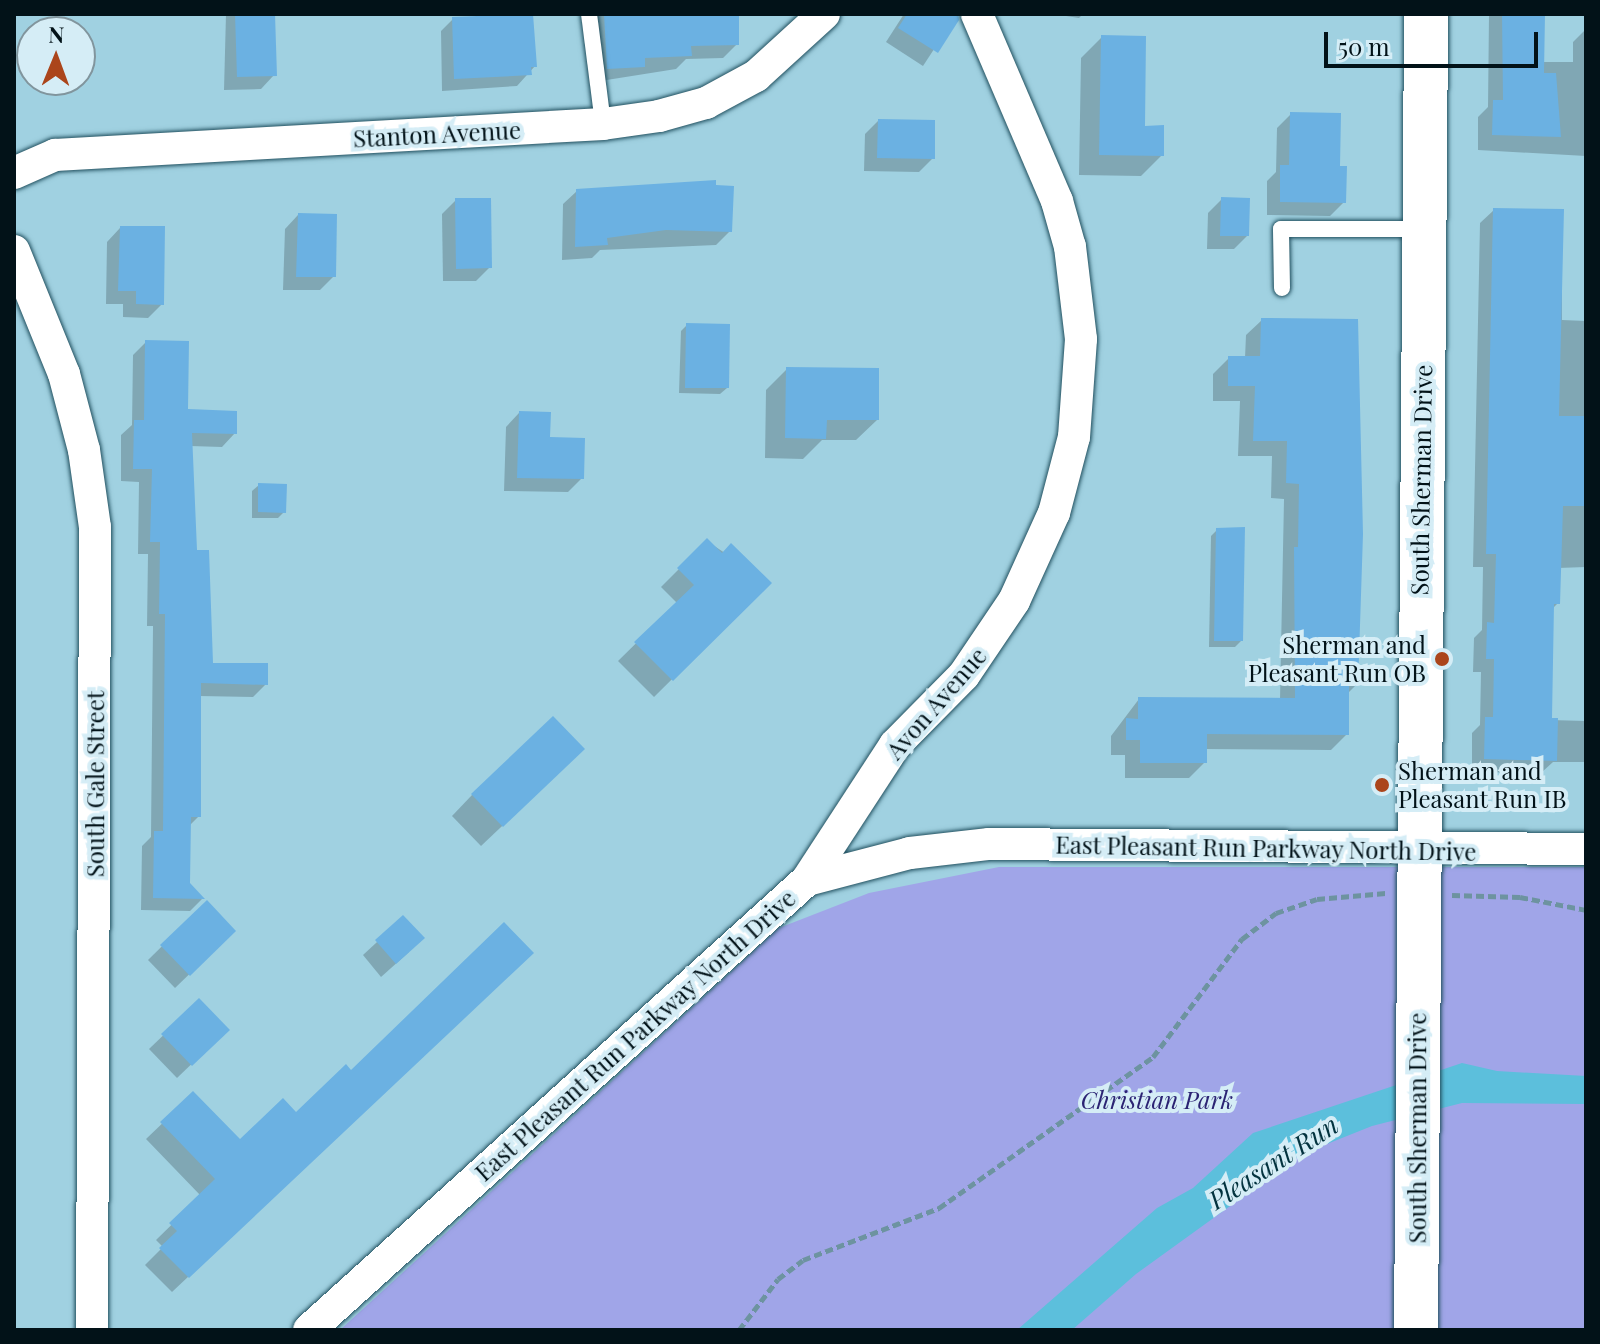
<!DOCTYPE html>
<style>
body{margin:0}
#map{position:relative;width:1600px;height:1344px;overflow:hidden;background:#a0d1e1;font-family:"Playfair Display",serif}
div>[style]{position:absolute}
.green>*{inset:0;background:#a0a5e8}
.water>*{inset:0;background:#5cbfdc}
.shadow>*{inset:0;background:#0003}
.building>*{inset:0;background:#6bb1e2}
.path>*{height:5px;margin-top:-2.5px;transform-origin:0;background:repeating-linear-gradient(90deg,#6d93a0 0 8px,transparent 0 12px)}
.roads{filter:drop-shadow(0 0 2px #21505f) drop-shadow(0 0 2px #21505f)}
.service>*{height:16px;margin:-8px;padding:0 8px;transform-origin:8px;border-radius:8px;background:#fff}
.minor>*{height:32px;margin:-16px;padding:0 16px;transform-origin:16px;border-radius:16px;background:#fff}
.secondary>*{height:44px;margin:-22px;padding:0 22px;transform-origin:22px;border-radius:22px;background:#fff}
.dots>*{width:22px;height:22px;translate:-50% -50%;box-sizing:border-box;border:4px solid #d5edf6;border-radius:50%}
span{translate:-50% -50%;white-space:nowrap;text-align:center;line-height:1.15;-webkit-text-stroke:8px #d5edf6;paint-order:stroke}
.street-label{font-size:24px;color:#021218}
.poi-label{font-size:24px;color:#021218}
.right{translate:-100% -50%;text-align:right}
.left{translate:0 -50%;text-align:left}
.park-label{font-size:24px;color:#2b2373;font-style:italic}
.water-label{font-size:26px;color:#02323e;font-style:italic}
.frame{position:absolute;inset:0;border:16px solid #021218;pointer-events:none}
.north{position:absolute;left:16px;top:16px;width:80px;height:80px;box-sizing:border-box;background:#d5edf6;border:2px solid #81959d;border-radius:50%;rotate:1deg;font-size:22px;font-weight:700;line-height:32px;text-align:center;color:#021218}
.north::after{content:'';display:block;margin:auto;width:28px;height:36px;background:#ab451b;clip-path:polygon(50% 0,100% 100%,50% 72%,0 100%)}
.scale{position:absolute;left:1324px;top:32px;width:214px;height:36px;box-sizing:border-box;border:4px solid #021218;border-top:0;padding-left:10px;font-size:24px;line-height:28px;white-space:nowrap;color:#021218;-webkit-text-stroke:6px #d5edf6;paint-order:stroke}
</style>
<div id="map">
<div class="green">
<i style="clip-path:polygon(999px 867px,1586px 867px,1586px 1330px,340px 1330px,779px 928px,869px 893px)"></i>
</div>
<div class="water">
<i style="clip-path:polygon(1462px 1063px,1497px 1071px,1586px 1076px,1586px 1104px,1462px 1103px,1372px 1126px,1302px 1154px,1136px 1274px,1072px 1330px,1017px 1330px,1157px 1208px,1193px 1188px,1253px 1133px)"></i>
</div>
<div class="shadow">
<i style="clip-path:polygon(226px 14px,273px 14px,274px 75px,261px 89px,224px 90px)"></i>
<i style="clip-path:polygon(475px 14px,531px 14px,535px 66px,517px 86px,442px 91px,441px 31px,453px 19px,476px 18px)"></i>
<i style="clip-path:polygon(590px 14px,737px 14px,737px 44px,723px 58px,686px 59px,676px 69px,594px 82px)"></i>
<i style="clip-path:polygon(904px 14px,957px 14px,923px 66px,886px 42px)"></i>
<i style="clip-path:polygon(1053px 14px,1083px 14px,1079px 18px)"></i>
<i style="clip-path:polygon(1489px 14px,1543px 14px,1542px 62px,1573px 62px,1573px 42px,1586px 29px,1586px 156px,1478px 150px,1478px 117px,1488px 107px)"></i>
<i style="clip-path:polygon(1102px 37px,1143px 128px,1162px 155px,1141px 176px,1079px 175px,1081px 58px)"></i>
<i style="clip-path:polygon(1291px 114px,1338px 168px,1344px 202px,1330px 216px,1267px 215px,1267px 181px,1276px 172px,1277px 128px)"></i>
<i style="clip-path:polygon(878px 121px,933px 158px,919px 172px,864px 171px,865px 134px)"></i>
<i style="clip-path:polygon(577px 191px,730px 231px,716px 245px,600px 250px,592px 258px,562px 260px,563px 204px)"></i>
<i style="clip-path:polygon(1222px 199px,1247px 236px,1234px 249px,1207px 249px,1208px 213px)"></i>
<i style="clip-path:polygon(456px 200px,490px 267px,476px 281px,443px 281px,442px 214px)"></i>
<i style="clip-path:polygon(1494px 210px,1562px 211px,1562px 320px,1586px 321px,1586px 567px,1558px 568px,1558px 603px,1552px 609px,1550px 720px,1586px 721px,1586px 762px,1553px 762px,1541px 773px,1472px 772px,1472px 733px,1480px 725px,1481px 672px,1473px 672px,1474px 638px,1482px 630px,1483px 567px,1473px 567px,1480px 223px)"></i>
<i style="clip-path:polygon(298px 215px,334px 276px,320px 290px,283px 290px,285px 229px)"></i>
<i style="clip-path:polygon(120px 228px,162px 304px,148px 318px,123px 317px,123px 304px,106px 304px,107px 242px)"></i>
<i style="clip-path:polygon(1262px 320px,1356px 685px,1347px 694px,1347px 734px,1331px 750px,1205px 749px,1205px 762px,1189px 778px,1125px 778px,1125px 755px,1111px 755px,1111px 736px,1139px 699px,1280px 700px,1284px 499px,1271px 498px,1272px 456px,1238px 456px,1240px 401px,1213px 401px,1213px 374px,1229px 358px,1245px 358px,1246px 335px)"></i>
<i style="clip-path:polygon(687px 325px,727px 388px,720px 394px,679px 393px,681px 331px)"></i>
<i style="clip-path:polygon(146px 342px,186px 411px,235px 433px,222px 447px,190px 446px,195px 552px,211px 665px,266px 684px,253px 697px,199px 696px,199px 816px,189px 826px,188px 884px,202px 899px,190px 911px,141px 910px,142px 846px,151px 837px,153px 626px,147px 626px,148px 554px,138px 554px,139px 482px,121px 481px,121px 435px,132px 425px,133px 355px)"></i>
<i style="clip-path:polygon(787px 369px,877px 420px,856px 440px,822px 440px,803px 459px,765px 458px,766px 390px)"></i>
<i style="clip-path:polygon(519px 413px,582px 478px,568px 492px,504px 491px,506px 427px)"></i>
<i style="clip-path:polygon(259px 485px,284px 512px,278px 518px,252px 518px,252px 491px)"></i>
<i style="clip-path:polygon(1217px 530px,1241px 641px,1235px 647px,1209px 647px,1211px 536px)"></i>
<i style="clip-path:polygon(707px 541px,769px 583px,654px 697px,618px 661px,677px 603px,661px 587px)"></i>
<i style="clip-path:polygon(561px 770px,481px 846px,452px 816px,472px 795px)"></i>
<i style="clip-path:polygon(206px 903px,234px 931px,175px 988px,148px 960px)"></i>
<i style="clip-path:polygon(403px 918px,409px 952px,381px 977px,363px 955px)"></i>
<i style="clip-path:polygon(516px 968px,172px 1292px,145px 1265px,163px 1247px,156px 1240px,201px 1196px,146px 1139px,193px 1094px,240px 1142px,296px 1115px,351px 1072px)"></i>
<i style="clip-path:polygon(199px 1001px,227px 1030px,177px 1078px,149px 1049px)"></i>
</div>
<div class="building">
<i style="clip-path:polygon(235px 14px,275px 14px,277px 76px,237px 77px)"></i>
<i style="clip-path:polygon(533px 14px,537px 67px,531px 67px,532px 75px,454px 79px,452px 17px)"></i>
<i style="clip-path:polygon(604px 14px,739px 14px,739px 45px,691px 46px,692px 56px,645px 58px,645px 67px,607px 69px)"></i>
<i style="clip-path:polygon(907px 14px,958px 14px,959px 20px,938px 53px,898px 28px)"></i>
<i style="clip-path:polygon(1502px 14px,1545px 14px,1544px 73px,1556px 73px,1561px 137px,1492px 135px,1493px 100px,1503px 100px)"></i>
<i style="clip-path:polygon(1101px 35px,1146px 36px,1145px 126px,1164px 125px,1164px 156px,1099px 155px)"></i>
<i style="clip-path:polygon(1290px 112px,1341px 113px,1340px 166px,1347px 166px,1346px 203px,1280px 202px,1280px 165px,1289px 165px)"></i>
<i style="clip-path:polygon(878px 119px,935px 120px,935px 159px,877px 158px)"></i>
<i style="clip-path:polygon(716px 180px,716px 185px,734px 186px,732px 232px,666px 230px,607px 238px,608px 245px,575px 247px,576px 189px)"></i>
<i style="clip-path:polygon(1221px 197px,1250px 198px,1249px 236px,1220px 236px)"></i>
<i style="clip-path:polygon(455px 198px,491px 198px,492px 268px,456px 269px)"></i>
<i style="clip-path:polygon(1493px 208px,1564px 209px,1559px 416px,1586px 416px,1586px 506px,1563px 506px,1560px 604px,1554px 604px,1552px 718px,1558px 718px,1557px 761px,1484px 759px,1485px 717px,1493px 717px,1494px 659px,1486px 659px,1487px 622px,1494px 623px,1496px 554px,1486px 554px)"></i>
<i style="clip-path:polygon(298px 213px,337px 214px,336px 277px,296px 277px)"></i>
<i style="clip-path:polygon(120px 226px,165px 226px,164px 305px,136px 304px,136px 291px,118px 291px)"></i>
<i style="clip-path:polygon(1261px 318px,1358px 319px,1363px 534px,1358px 686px,1349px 686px,1349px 735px,1207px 734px,1207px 763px,1140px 763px,1140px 740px,1126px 740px,1126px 718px,1138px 719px,1138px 697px,1295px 698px,1294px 547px,1298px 547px,1299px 484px,1286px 483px,1287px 441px,1253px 441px,1255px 386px,1228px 386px,1228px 356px,1260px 356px)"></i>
<i style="clip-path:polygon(686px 323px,730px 324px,729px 388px,685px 388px)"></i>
<i style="clip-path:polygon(145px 340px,189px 341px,188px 409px,237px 411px,237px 434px,192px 433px,197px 550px,209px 550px,213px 663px,268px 663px,268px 685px,201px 683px,201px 817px,191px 817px,190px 883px,205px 899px,153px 898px,154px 831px,163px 831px,165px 614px,159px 614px,160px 542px,150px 542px,152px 469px,133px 469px,134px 420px,144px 420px)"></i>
<i style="clip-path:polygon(786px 367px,879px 368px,879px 420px,827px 420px,826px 439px,785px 438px)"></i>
<i style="clip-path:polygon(519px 411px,551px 412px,550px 437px,585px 438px,584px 479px,517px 478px)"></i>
<i style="clip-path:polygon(258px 483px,287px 484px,286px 513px,258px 512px)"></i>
<i style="clip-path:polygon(1245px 527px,1243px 641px,1214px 641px,1216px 528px)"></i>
<i style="clip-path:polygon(707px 538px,722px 553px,731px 543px,772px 583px,673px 681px,634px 642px,694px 585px,677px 568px)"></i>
<i style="clip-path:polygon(553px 716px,585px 749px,503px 827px,471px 794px)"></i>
<i style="clip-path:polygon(207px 900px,236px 931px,190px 976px,160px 945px)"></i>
<i style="clip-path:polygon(403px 915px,425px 938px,396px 964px,375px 940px)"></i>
<i style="clip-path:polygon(504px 922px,534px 953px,189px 1278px,159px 1248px,177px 1231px,169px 1223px,215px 1179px,160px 1122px,193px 1091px,240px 1139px,283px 1098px,296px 1112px,346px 1064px,351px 1070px)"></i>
<i style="clip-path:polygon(199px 998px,230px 1030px,192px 1066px,161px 1034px)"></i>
</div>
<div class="path">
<i style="left:1452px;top:895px;width:68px;rotate:1.7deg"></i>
<i style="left:1520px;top:897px;width:67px;rotate:11.1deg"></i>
<i style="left:739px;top:1330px;width:64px;rotate:-52.6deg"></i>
<i style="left:778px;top:1279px;width:31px;rotate:-37deg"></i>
<i style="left:803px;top:1260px;width:146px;rotate:-20.9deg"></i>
<i style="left:939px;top:1208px;width:262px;rotate:-35.2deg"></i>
<i style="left:1153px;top:1057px;width:148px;rotate:-53deg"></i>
<i style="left:1242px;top:939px;width:43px;rotate:-37.4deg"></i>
<i style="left:1276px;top:913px;width:43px;rotate:-18.9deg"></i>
<i style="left:1317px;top:899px;width:69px;rotate:-5deg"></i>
</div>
<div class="roads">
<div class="service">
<i style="left:589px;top:14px;width:111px;rotate:82.7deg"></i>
<i style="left:1282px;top:288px;width:59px;rotate:-91deg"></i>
<i style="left:1281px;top:229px;width:141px"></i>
</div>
<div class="minor">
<i style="left:14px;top:173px;width:45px;rotate:-23.7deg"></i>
<i style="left:55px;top:155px;width:549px;rotate:-3.24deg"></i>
<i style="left:603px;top:124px;width:57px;rotate:-8.1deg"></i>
<i style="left:659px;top:116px;width:49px;rotate:-15.5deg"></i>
<i style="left:706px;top:103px;width:57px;rotate:-28.4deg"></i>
<i style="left:756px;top:76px;width:92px;rotate:-42.4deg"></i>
<i style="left:14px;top:251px;width:133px;rotate:67.9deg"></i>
<i style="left:64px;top:374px;width:79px;rotate:75.3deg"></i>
<i style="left:84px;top:450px;width:78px;rotate:81.9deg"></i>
<i style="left:95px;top:527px;width:803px;rotate:90.21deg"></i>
<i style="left:807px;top:880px;width:161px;rotate:-56.9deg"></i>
<i style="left:895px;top:745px;width:98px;rotate:-45.4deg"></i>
<i style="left:964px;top:675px;width:89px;rotate:-56deg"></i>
<i style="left:1014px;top:601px;width:97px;rotate:-65.6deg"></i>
<i style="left:1054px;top:513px;width:79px;rotate:-75.3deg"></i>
<i style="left:1074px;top:437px;width:98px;rotate:-85.9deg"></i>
<i style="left:1081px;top:339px;width:93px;rotate:-96.8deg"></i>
<i style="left:1070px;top:247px;width:48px;rotate:-105.8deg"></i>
<i style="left:1057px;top:201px;width:203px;rotate:-113.2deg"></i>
<i style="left:309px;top:1330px;width:671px;rotate:-42.1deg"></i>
<i style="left:807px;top:880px;width:106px;rotate:-14.7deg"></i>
<i style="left:910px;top:853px;width:80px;rotate:-6.5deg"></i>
<i style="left:989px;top:844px;width:597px;rotate:0.48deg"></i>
</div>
<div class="secondary">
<i style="left:1416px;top:1330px;width:1316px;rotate:-89.56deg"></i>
</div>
</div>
<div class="dots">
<i style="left:1442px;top:659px;background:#ab451b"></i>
<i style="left:1382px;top:785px;background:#ab451b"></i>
</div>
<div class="street-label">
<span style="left:437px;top:134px;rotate:-3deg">Stanton Avenue</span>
<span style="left:1421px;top:480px;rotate:-89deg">South Sherman Drive</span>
<span style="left:936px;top:703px;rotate:-49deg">Avon Avenue</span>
<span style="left:95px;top:784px;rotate:-90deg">South Gale Street</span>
<span style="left:1266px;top:848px;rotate:1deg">East Pleasant Run Parkway North Drive</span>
<span style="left:635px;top:1035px;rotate:-42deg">East Pleasant Run Parkway North Drive</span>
<span style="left:1417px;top:1128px;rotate:-90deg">South Sherman Drive</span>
</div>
<div class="poi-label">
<span class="right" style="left:1426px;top:659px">Sherman and<br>Pleasant Run OB</span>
<span class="left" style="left:1398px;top:785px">Sherman and<br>Pleasant Run IB</span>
</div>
<div class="park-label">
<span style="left:1157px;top:1100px">Christian Park</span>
</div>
<div class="water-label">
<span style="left:1273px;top:1162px;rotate:-33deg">Pleasant Run</span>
</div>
<div class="frame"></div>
<div class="north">N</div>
<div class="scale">50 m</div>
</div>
